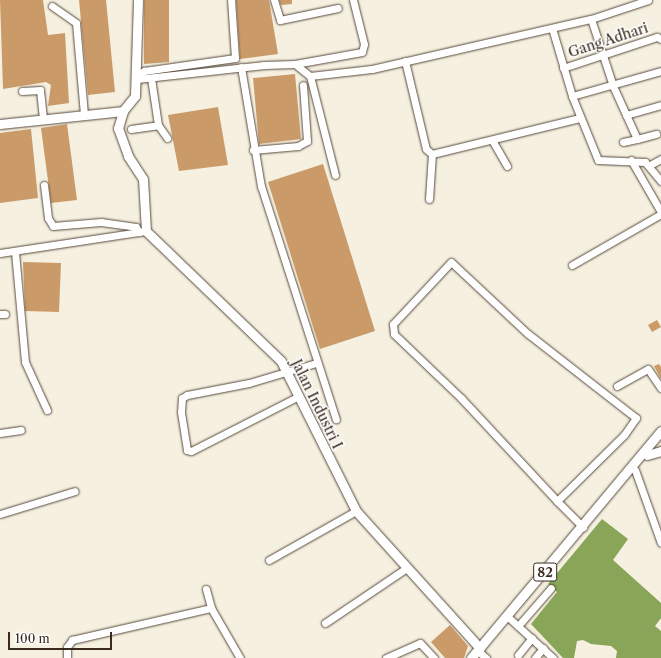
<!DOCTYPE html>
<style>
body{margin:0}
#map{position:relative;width:661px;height:658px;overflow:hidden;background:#f5f0e0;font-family:"Libre Caslon Text",serif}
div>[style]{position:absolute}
.forest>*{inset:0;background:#88a558}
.building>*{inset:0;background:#ca9b69}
.roads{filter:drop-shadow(0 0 1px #57483b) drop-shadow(0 0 1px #57483b)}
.minor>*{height:7px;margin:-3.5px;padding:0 3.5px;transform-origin:3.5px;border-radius:3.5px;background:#fff}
.major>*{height:9px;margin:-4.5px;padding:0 4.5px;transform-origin:4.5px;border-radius:4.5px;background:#fff}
span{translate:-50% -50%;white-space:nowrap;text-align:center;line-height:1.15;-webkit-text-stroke:3px #fff;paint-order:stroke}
.shield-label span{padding:1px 3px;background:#fff;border:1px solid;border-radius:3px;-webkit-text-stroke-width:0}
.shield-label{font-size:13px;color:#3b2a1e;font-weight:700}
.street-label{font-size:14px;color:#3b2a1e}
.scale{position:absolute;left:8px;top:632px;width:104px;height:18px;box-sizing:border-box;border:2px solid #3b2a1e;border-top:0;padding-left:5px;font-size:12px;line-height:14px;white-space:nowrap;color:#3b2a1e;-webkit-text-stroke:3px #fff;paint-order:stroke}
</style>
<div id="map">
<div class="forest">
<i style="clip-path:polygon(602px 519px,628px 539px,613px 560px,661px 603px,661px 618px,655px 626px,661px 631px,661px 658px,616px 658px,617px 651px,611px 646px,591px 644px,583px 640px,577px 641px,574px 658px,563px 658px,531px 624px,557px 592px,548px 584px)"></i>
</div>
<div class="building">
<i style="clip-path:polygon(0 0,43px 0,48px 35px,65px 33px,69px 103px,48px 106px,51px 85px,46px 82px,3px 89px)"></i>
<i style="clip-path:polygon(79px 0,106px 0,115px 92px,88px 95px)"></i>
<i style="clip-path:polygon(144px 0,169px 0,169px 62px,144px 64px)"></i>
<i style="clip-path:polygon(236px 0,269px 0,278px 54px,240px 59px)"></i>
<i style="clip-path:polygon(279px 0,292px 0,292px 4px,281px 5px)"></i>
<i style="clip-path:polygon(295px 74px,301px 139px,259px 144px,253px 78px)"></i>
<i style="clip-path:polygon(218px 107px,228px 165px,179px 171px,168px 115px)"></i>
<i style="clip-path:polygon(67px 124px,77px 200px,51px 203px,41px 128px)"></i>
<i style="clip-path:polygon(31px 129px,38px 198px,0 203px,0 133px)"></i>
<i style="clip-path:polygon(323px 164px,375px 331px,320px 349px,268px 182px)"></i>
<i style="clip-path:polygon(23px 262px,61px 263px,59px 312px,25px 311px)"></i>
<i style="clip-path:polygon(657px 320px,661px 327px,652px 332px,648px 325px)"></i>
<i style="clip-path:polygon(659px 364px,661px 367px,661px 379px,654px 366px)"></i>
<i style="clip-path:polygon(450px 625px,468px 646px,464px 658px,445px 658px,431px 642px)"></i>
</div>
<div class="roads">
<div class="minor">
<i style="left:274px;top:0;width:21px;rotate:73deg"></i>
<i style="left:280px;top:20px;width:59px;rotate:-11.7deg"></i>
<i style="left:52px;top:6px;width:29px;rotate:35deg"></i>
<i style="left:76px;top:23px;width:92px;rotate:85deg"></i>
<i style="left:591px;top:19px;width:71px;rotate:71.8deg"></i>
<i style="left:613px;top:86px;width:58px;rotate:65.6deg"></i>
<i style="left:637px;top:139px;width:20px;rotate:-15deg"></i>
<i style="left:552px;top:28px;width:71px;rotate:73.6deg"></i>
<i style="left:572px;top:96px;width:69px;rotate:67.9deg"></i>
<i style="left:598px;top:160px;width:47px;rotate:2.4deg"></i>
<i style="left:645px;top:162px;width:25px;rotate:50deg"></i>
<i style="left:405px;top:61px;width:90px;rotate:76.6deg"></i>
<i style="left:426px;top:149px;width:8px;rotate:40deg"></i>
<i style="left:432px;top:154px;width:152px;rotate:-13.7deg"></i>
<i style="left:295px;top:64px;width:68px;rotate:-10.2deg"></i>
<i style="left:362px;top:52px;width:8px;rotate:-76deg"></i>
<i style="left:364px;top:44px;width:45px;rotate:-104deg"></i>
<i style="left:241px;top:67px;width:121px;rotate:80.5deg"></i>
<i style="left:261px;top:186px;width:245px;rotate:72.2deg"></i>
<i style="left:563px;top:68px;width:99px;rotate:-18.3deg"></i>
<i style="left:657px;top:37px;width:4px;rotate:27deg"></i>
<i style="left:137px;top:76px;width:9px;rotate:-36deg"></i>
<i style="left:144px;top:71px;width:92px;rotate:-8.1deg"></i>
<i style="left:235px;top:58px;width:58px;rotate:-93.9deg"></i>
<i style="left:310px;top:76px;width:102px;rotate:75.8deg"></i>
<i style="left:151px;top:78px;width:48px;rotate:81.5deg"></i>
<i style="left:158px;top:125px;width:16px;rotate:55deg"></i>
<i style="left:137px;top:79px;width:128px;rotate:-6.3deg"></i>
<i style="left:264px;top:65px;width:31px;rotate:-2deg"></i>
<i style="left:295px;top:64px;width:19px;rotate:39deg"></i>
<i style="left:310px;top:76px;width:62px;rotate:-6.4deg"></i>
<i style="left:372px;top:69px;width:225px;rotate:-12.9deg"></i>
<i style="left:591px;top:19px;width:60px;rotate:-18.4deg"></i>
<i style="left:22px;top:91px;width:18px;rotate:-3deg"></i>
<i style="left:40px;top:90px;width:29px;rotate:84deg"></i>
<i style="left:572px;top:96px;width:92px;rotate:-15.7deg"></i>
<i style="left:626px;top:115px;width:36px;rotate:-16deg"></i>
<i style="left:131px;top:129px;width:27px;rotate:-8deg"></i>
<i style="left:492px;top:140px;width:30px;rotate:60deg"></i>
<i style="left:623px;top:142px;width:14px;rotate:-12deg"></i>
<i style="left:253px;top:150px;width:45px;rotate:-5.1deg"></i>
<i style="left:298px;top:146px;width:10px;rotate:-29deg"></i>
<i style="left:307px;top:141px;width:56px;rotate:-94.1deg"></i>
<i style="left:631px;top:160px;width:60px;rotate:60deg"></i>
<i style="left:650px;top:165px;width:13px;rotate:-29deg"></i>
<i style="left:44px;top:185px;width:33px;rotate:83deg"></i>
<i style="left:48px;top:218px;width:9px;rotate:58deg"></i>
<i style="left:53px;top:226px;width:48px;rotate:-4.8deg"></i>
<i style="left:101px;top:222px;width:35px;rotate:8deg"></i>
<i style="left:136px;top:227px;width:6px;rotate:59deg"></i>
<i style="left:429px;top:199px;width:45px;rotate:-86.2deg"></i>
<i style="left:15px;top:252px;width:110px;rotate:84.8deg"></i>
<i style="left:25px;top:362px;width:53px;rotate:65.4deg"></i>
<i style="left:0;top:253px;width:148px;rotate:-8.6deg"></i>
<i style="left:572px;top:265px;width:103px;rotate:-29.8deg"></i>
<i style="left:0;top:314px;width:5px"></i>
<i style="left:617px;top:386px;width:35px;rotate:-29deg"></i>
<i style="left:648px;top:369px;width:23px;rotate:56deg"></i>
<i style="left:297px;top:397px;width:119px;rotate:153deg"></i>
<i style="left:191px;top:451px;width:4px;rotate:-166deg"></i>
<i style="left:187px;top:450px;width:38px;rotate:-99deg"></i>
<i style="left:181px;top:412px;width:14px;rotate:-86deg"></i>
<i style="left:182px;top:398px;width:6px;rotate:-31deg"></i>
<i style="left:187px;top:395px;width:63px;rotate:-11deg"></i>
<i style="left:249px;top:383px;width:70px;rotate:-16.6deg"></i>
<i style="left:0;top:433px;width:21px;rotate:-8deg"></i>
<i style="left:635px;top:470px;width:77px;rotate:70.4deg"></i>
<i style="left:557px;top:501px;width:94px;rotate:-44.6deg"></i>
<i style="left:624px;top:435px;width:21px;rotate:-55deg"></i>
<i style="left:636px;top:418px;width:137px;rotate:-142.1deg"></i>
<i style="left:528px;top:334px;width:105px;rotate:-136.9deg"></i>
<i style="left:451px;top:262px;width:85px;rotate:133.1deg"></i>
<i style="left:393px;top:324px;width:10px;rotate:84deg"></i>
<i style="left:394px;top:334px;width:93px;rotate:43.7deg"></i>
<i style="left:461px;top:398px;width:141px;rotate:47deg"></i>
<i style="left:557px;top:501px;width:37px;rotate:45deg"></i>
<i style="left:0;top:514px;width:78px;rotate:-17deg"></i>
<i style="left:269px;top:560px;width:100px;rotate:-29.4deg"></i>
<i style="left:206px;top:589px;width:20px;rotate:75deg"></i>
<i style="left:211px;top:608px;width:58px;rotate:59.9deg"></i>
<i style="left:508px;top:617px;width:61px;rotate:42.3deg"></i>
<i style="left:325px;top:623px;width:97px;rotate:-34deg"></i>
<i style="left:518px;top:626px;width:50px;rotate:-49deg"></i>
<i style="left:478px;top:651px;width:11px;rotate:41deg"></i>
<i style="left:518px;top:655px;width:22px;rotate:-51deg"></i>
<i style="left:67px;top:658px;width:11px;rotate:-90deg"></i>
<i style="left:67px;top:647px;width:9px;rotate:-54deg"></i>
<i style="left:72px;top:640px;width:143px;rotate:-13deg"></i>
<i style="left:386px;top:658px;width:37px;rotate:-24deg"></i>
<i style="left:420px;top:643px;width:21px;rotate:47deg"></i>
<i style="left:535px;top:658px;width:13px;rotate:-51deg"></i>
</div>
<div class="major">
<i style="left:138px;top:0;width:96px;rotate:91.8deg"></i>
<i style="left:135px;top:96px;width:19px;rotate:129deg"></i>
<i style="left:123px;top:111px;width:18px;rotate:106deg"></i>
<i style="left:118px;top:128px;width:30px;rotate:70deg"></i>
<i style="left:128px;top:156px;width:27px;rotate:57deg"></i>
<i style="left:143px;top:179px;width:52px;rotate:86.7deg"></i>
<i style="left:146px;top:231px;width:187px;rotate:43.9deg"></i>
<i style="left:281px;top:361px;width:168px;rotate:63.4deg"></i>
<i style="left:356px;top:511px;width:185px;rotate:47.9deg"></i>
<i style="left:0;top:124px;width:124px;rotate:-6deg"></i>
<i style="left:647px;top:455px;width:15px;rotate:-16deg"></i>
<i style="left:471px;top:658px;width:296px;rotate:-50.1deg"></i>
</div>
</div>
<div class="shield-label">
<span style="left:545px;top:572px">82</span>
</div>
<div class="street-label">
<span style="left:608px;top:40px;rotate:-18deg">Gang Adhari</span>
<span style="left:317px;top:404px;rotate:64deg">Jalan Industri I</span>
</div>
<div class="scale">100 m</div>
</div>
